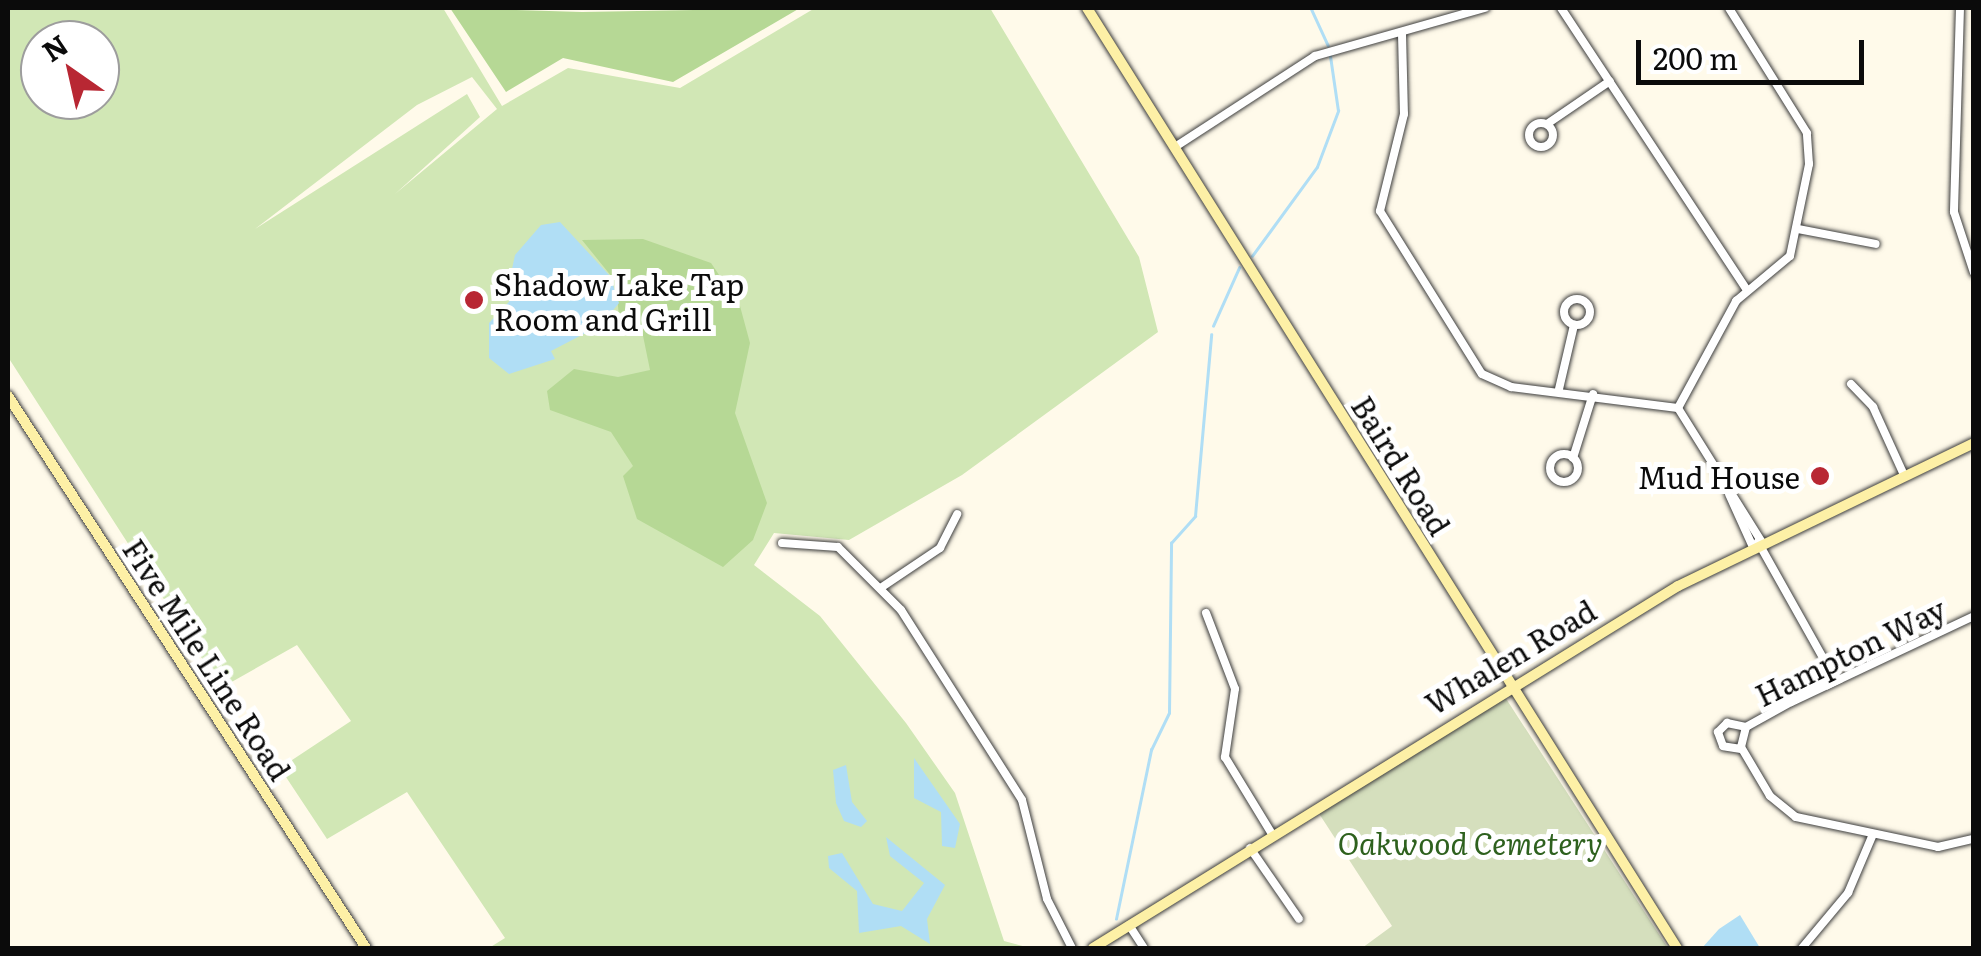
<!DOCTYPE html>
<style>
body{margin:0}
#map{position:relative;width:1981px;height:956px;overflow:hidden;background:#fffaea;font-family:Literata,serif}
div>[style]{position:absolute}
.green>*{inset:0;background:#d1e7b5}
.forest>*{inset:0;background:#b6d895}
.cemetery>*{inset:0;background:#d5dfbd}
.water>*{inset:0;background:#b0def5}
.stream>*{height:2.5px;margin:-1.25px;padding:0 1.25px;transform-origin:1.25px;border-radius:1.25px;background:#b0def5}
.roads{filter:drop-shadow(0 0 2px #3e3e3e) drop-shadow(0 0 2px #3e3e3e)}
.street>*{height:8px;margin:-4px;padding:0 4px;transform-origin:4px;border-radius:4px;background:#fff}
.street>.ring{margin:-4px;padding:0;box-sizing:content-box;background:none;border:8px solid #fff;border-radius:50%}
.secondary>*{height:10px;margin:-5px;padding:0 5px;transform-origin:5px;border-radius:5px;background:#fdf0a6}
.dots>*{width:28px;height:28px;translate:-50% -50%;box-sizing:border-box;border:5px solid #fff;border-radius:50%}
span{translate:-50% -50%;white-space:nowrap;text-align:center;line-height:1.15;-webkit-text-stroke:10px #fff;paint-order:stroke}
.poi-label{font-size:30px;color:#0b0b0b}
.left{translate:0 -50%;text-align:left}
.right{translate:-100% -50%;text-align:right}
.street-label{font-size:30px;color:#0b0b0b}
.park-label{font-size:30px;color:#2e611e;font-style:italic}
.frame{position:absolute;inset:0;border:10px solid #0b0b0b;pointer-events:none}
.north{position:absolute;left:20px;top:20px;width:100px;height:100px;box-sizing:border-box;background:#fff;border:2px solid #9d9d9d;border-radius:50%;rotate:326deg;font-size:28px;font-weight:700;line-height:40px;text-align:center;color:#0b0b0b}
.north::after{content:'';display:block;margin:auto;width:35px;height:45px;background:#b82733;clip-path:polygon(50% 0,100% 100%,50% 72%,0 100%)}
.scale{position:absolute;left:1636px;top:40px;width:228px;height:45px;box-sizing:border-box;border:5px solid #0b0b0b;border-top:0;padding-left:12px;font-size:30px;line-height:35px;white-space:nowrap;color:#0b0b0b;-webkit-text-stroke:8px #fff;paint-order:stroke}
</style>
<div id="map">
<div class="green">
<i style="clip-path:polygon(evenodd,8px 8px,443px 8px,502px 106px,568px 68px,680px 88px,815px 8px,990px 8px,1139px 257px,1158px 332px,962px 475px,849px 540px,774px 533px,754px 565px,820px 616px,906px 723px,955px 793px,1004px 941px,1030px 948px,489px 948px,505px 938px,407px 792px,327px 839px,280px 768px,351px 721px,297px 645px,221px 688px,8px 357px,8px 8px,40px 40px,100px 40px,100px 100px,40px 100px,40px 40px,8px 8px,472px 77px,497px 109px,395px 194px,480px 117px,467px 94px,255px 229px,417px 105px,472px 77px)"></i>
</div>
<div class="forest">
<i style="clip-path:polygon(450px 8px,582px 12px,800px 8px,673px 82px,563px 58px,506px 92px)"></i>
<i style="clip-path:polygon(643px 239px,711px 263px,740px 306px,750px 343px,735px 413px,767px 503px,753px 540px,723px 567px,637px 519px,623px 476px,633px 466px,611px 432px,550px 410px,547px 391px,574px 369px,618px 377px,650px 370px,641px 326px,619px 318px,616px 282px,582px 240px)"></i>
</div>
<div class="cemetery">
<i style="clip-path:polygon(1503px 694px,1668px 948px,1362px 948px,1392px 926px,1318px 812px)"></i>
</div>
<div class="water">
<i style="clip-path:polygon(560px 222px,610px 276px,619px 303px,601px 325px,551px 351px,555px 359px,509px 374px,489px 358px,489px 323px,522px 288px,510px 278px,515px 255px,541px 225px)"></i>
<i style="clip-path:polygon(914px 758px,960px 824px,955px 848px,942px 846px,941px 812px,914px 798px)"></i>
<i style="clip-path:polygon(846px 765px,852px 802px,867px 821px,861px 827px,844px 821px,836px 803px,833px 770px)"></i>
<i style="clip-path:polygon(886px 837px,945px 885px,927px 919px,930px 944px,901px 926px,859px 933px,857px 891px,829px 868px,828px 856px,842px 853px,873px 904px,902px 911px,924px 883px,890px 856px)"></i>
<i style="clip-path:polygon(1740px 915px,1760px 948px,1702px 948px,1719px 929px)"></i>
</div>
<div class="stream">
<i style="left:1311px;top:8px;width:41px;rotate:65.3deg"></i>
<i style="left:1252px;top:256px;width:110px;rotate:-53.9deg"></i>
<i style="left:1317px;top:167px;width:60px;rotate:-69.4deg"></i>
<i style="left:1338px;top:111px;width:56px;rotate:-98.3deg"></i>
<i style="left:1213px;top:326px;width:64px;rotate:-65.9deg"></i>
<i style="left:1116px;top:919px;width:173px;rotate:-78.3deg"></i>
<i style="left:1151px;top:750px;width:41px;rotate:-64.1deg"></i>
<i style="left:1169px;top:713px;width:170px;rotate:-89.3deg"></i>
<i style="left:1171px;top:543px;width:36px;rotate:-48deg"></i>
<i style="left:1195px;top:516px;width:182px;rotate:-84.9deg"></i>
</div>
<div class="roads">
<div class="street">
<i style="left:1561px;top:8px;width:338px;rotate:56.6deg"></i>
<i style="left:1960px;top:8px;width:204px;rotate:91.7deg"></i>
<i style="left:1954px;top:212px;width:64px;rotate:71.8deg"></i>
<i style="left:1402px;top:34px;width:80px;rotate:88.6deg"></i>
<i style="left:1404px;top:114px;width:100px;rotate:103.9deg"></i>
<i style="left:1380px;top:211px;width:192px;rotate:58deg"></i>
<i style="left:1482px;top:374px;width:32px;rotate:24deg"></i>
<i style="left:1511px;top:387px;width:168px;rotate:7.2deg"></i>
<i style="left:1678px;top:408px;width:157px;rotate:58deg"></i>
<i class="ring" style="left:1529px;top:123px;width:16px;height:16px"></i>
<i style="left:1547px;top:124px;width:76px;rotate:-34.3deg"></i>
<i style="left:1175px;top:147px;width:167px;rotate:-33deg"></i>
<i style="left:1315px;top:56px;width:177px;rotate:-15.8deg"></i>
<i style="left:1798px;top:229px;width:79px;rotate:10.9deg"></i>
<i class="ring" style="left:1564px;top:299px;width:18px;height:18px"></i>
<i style="left:1851px;top:384px;width:32px;rotate:46deg"></i>
<i style="left:1873px;top:407px;width:75px;rotate:65.5deg"></i>
<i style="left:1559px;top:389px;width:66px;rotate:-76.8deg"></i>
<i style="left:1678px;top:408px;width:122px;rotate:-61.5deg"></i>
<i style="left:1736px;top:301px;width:70px;rotate:-39.8deg"></i>
<i style="left:1790px;top:256px;width:94px;rotate:-78.3deg"></i>
<i style="left:1809px;top:164px;width:31px;rotate:-94deg"></i>
<i style="left:1807px;top:133px;width:147px;rotate:-122deg"></i>
<i class="ring" style="left:1550px;top:454px;width:20px;height:20px"></i>
<i style="left:1573px;top:458px;width:67px;rotate:-72.6deg"></i>
<i style="left:1729px;top:494px;width:56px;rotate:65.7deg"></i>
<i style="left:1758px;top:542px;width:157px;rotate:60.7deg"></i>
<i style="left:782px;top:543px;width:56px;rotate:4.1deg"></i>
<i style="left:838px;top:547px;width:89px;rotate:45deg"></i>
<i style="left:901px;top:610px;width:225px;rotate:57.5deg"></i>
<i style="left:1022px;top:800px;width:102px;rotate:75.8deg"></i>
<i style="left:1047px;top:899px;width:55px;rotate:63deg"></i>
<i style="left:882px;top:587px;width:70px;rotate:-33.9deg"></i>
<i style="left:940px;top:548px;width:38px;rotate:-63deg"></i>
<i style="left:1206px;top:613px;width:81px;rotate:69.1deg"></i>
<i style="left:1235px;top:689px;width:69px;rotate:98.4deg"></i>
<i style="left:1225px;top:757px;width:90px;rotate:58.6deg"></i>
<i style="left:1974px;top:616px;width:202px;rotate:154.8deg"></i>
<i style="left:1791px;top:702px;width:51px;rotate:150.9deg"></i>
<i style="left:1746px;top:727px;width:21px;rotate:104deg"></i>
<i style="left:1741px;top:747px;width:57px;rotate:59.4deg"></i>
<i style="left:1770px;top:796px;width:33px;rotate:39deg"></i>
<i style="left:1796px;top:817px;width:145px;rotate:11.9deg"></i>
<i style="left:1938px;top:847px;width:37px;rotate:-13deg"></i>
<i style="left:1741px;top:749px;width:18px;rotate:-171deg"></i>
<i style="left:1723px;top:746px;width:15px;rotate:-110deg"></i>
<i style="left:1718px;top:732px;width:13px;rotate:-45deg"></i>
<i style="left:1727px;top:723px;width:19px;rotate:12deg"></i>
<i style="left:1250px;top:848px;width:86px;rotate:55.4deg"></i>
<i style="left:1129px;top:925px;width:27px;rotate:57deg"></i>
<i style="left:1802px;top:948px;width:72px;rotate:-50.1deg"></i>
<i style="left:1848px;top:893px;width:64px;rotate:-67deg"></i>
</div>
<div class="secondary">
<i style="left:1087px;top:8px;width:1110px;rotate:57.89deg"></i>
<i style="left:8px;top:396px;width:658px;rotate:57.03deg"></i>
<i style="left:1093px;top:948px;width:688px;rotate:-31.75deg"></i>
<i style="left:1678px;top:586px;width:329px;rotate:-25.8deg"></i>
</div>
</div>
<div class="dots">
<i style="left:474px;top:300px;background:#b82733"></i>
<i style="left:1820px;top:476px;background:#b82733"></i>
</div>
<div class="poi-label">
<span class="left" style="left:494px;top:300px">Shadow Lake Tap<br>Room and Grill</span>
<span class="right" style="left:1800px;top:476px">Mud House</span>
</div>
<div class="street-label">
<span style="left:1402px;top:465px;rotate:58deg">Baird Road</span>
<span style="left:1850px;top:651px;rotate:-26deg">Hampton Way</span>
<span style="left:1510px;top:656px;rotate:-31deg">Whalen Road</span>
<span style="left:208px;top:659px;rotate:57deg">Five Mile Line Road</span>
</div>
<div class="park-label">
<span style="left:1470px;top:842px">Oakwood Cemetery</span>
</div>
<div class="frame"></div>
<div class="north">N</div>
<div class="scale">200 m</div>
</div>
